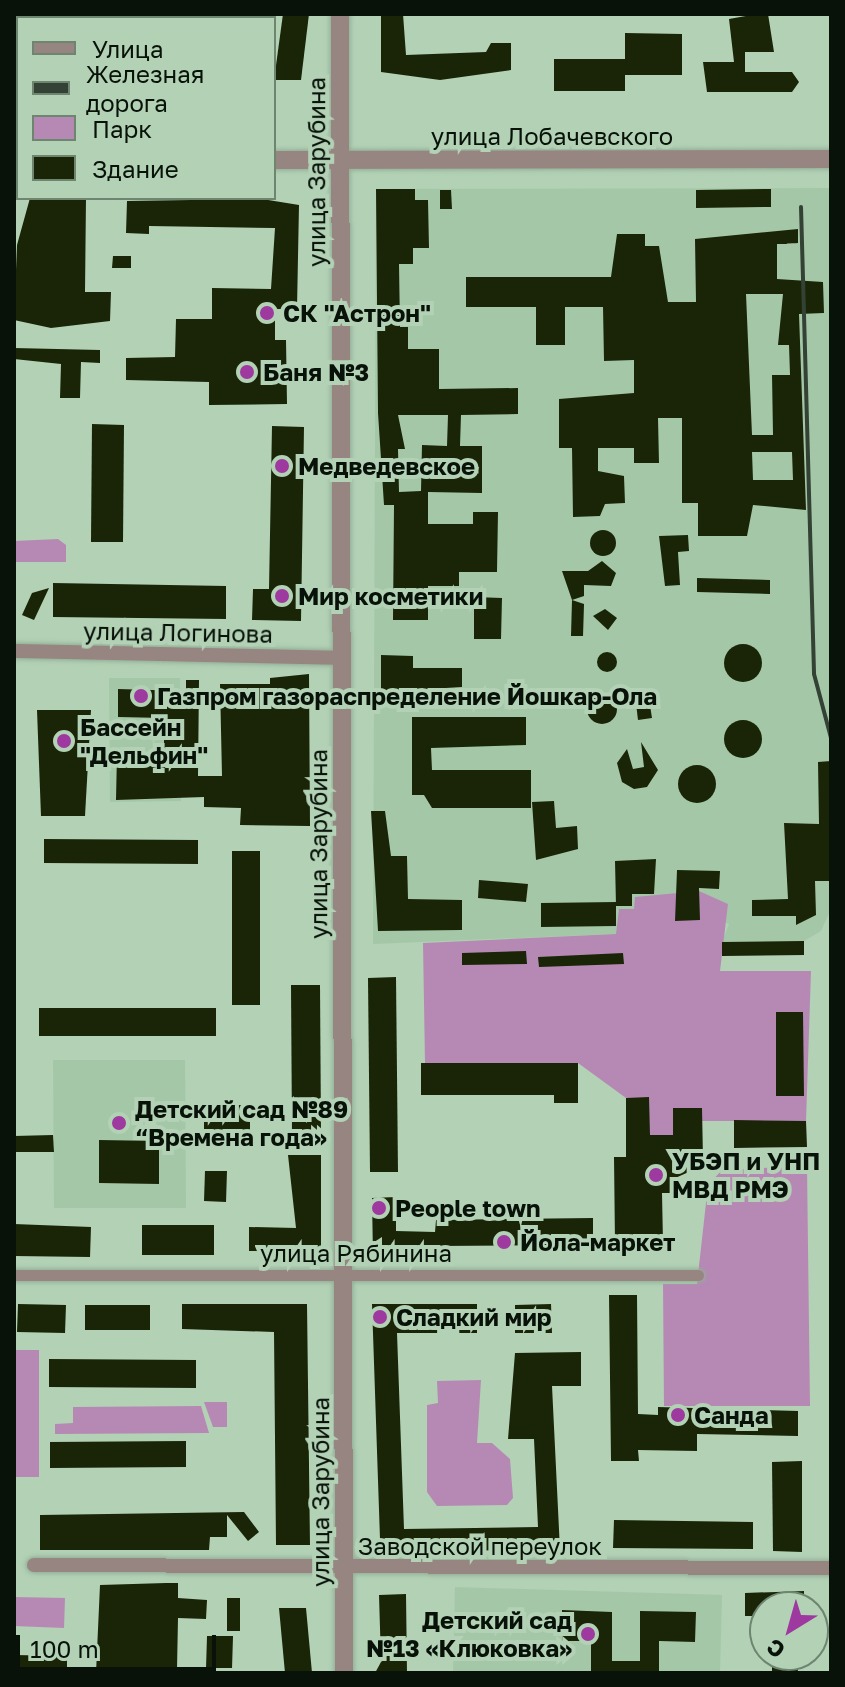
<!DOCTYPE html>
<meta charset="utf-8">
<style>
body{margin:0}
#map{position:relative;width:845px;height:1687px;overflow:hidden;background:#b2d1b5;font-family:"Golos Text",sans-serif}
div>[style]{position:absolute}
.built>*{inset:0;background:#a4c8a7}
.green>*{inset:0;background:#b689b5}
.building>*{inset:0;background:#1a2507}
.round{border-radius:50%}
.roads{filter:drop-shadow(0 0 2px #93af96) drop-shadow(0 0 2px #93af96)}
.pedestrian>*{height:11px;margin:-5.5px;padding:0 5.5px;transform-origin:5.5px;border-radius:5.5px;background:#978582}
.minor>*{height:14px;margin:-7px;padding:0 7px;transform-origin:7px;border-radius:7px;background:#978582}
.tertiary>*{height:18px;margin:-9px;padding:0 9px;transform-origin:9px;border-radius:9px;background:#978582}
.rail>*{height:4px;margin:-2px;padding:0 2px;transform-origin:2px;border-radius:2px;background:#334235}
.dots>*{width:22px;height:22px;translate:-50% -50%;box-sizing:border-box;border:4px solid #b2d1b5;border-radius:50%}
span{translate:-50% -50%;white-space:nowrap;text-align:center;line-height:1.15;-webkit-text-stroke:8px #b2d1b5;paint-order:stroke}
.street-label{font-size:24px;color:#081209}
.poi-label{font-size:24px;color:#081209;font-weight:700}
.left{translate:0 -50%;text-align:left}
.right{translate:-100% -50%;text-align:right}
.frame{position:absolute;inset:0;border:16px solid #081209;pointer-events:none}
.legend{position:absolute;left:16px;top:16px;width:260px;height:184px;box-sizing:border-box;background:#b2d1b5;border:2px solid #6e8570;margin:0;padding:10px 14px;list-style:none;font-size:24px;color:#081209}
.legend li{display:flex;align-items:center;gap:16px;height:40px}
.legend b{width:40px;border:2px solid #6e8570}
.north{position:absolute;left:749px;top:1591px;width:80px;height:80px;box-sizing:border-box;background:#b2d1b5;border:2px solid #6e8570;border-radius:50%;rotate:217deg;font-size:22px;font-weight:700;line-height:32px;text-align:center;color:#081209}
.north::after{content:'';display:block;margin:auto;width:28px;height:36px;background:#9d399f;clip-path:polygon(50% 0,100% 100%,50% 72%,0 100%)}
.scale{position:absolute;left:16px;top:1635px;width:200px;height:36px;box-sizing:border-box;border:4px solid #081209;border-top:0;padding-left:10px;font-size:24px;line-height:28px;white-space:nowrap;color:#081209;-webkit-text-stroke:6px #b2d1b5;paint-order:stroke}
</style>
<div id="map">
<div class="built">
<i style="clip-path:polygon(831px 188px,831px 909px,821px 931px,804px 941px,722px 942px,729px 924px,656px 897px,635px 909px,616px 934px,373px 944px,376px 189px)"></i>
<i style="clip-path:polygon(109px 678px,180px 678px,181px 801px,110px 802px)"></i>
<i style="clip-path:polygon(53px 1060px,185px 1060px,186px 1208px,54px 1208px)"></i>
<i style="clip-path:polygon(455px 1587px,722px 1595px,720px 1673px,453px 1673px)"></i>
</div>
<div class="green">
<i style="clip-path:polygon(58px 539px,66px 545px,66px 562px,14px 562px,14px 541px)"></i>
<i style="clip-path:polygon(699px 891px,728px 904px,720px 971px,811px 971px,806px 1121px,702px 1121px,673px 1135px,649px 1135px,649px 1098px,626px 1098px,578px 1063px,425px 1063px,423px 943px,616px 934px,619px 909px,634px 909px,635px 897px)"></i>
<i style="clip-path:polygon(807px 1166px,810px 1406px,664px 1406px,663px 1284px,697px 1284px,708px 1185px,722px 1170px)"></i>
<i style="clip-path:polygon(14px 1350px,39px 1350px,39px 1477px,14px 1477px)"></i>
<i style="clip-path:polygon(481px 1380px,477px 1443px,492px 1443px,510px 1459px,513px 1498px,507px 1505px,437px 1506px,427px 1492px,427px 1405px,438px 1403px,437px 1381px)"></i>
<i style="clip-path:polygon(204px 1402px,227px 1402px,227px 1427px,213px 1427px)"></i>
<i style="clip-path:polygon(201px 1406px,209px 1433px,55px 1434px,55px 1424px,73px 1423px,73px 1407px)"></i>
<i style="clip-path:polygon(14px 1597px,65px 1598px,64px 1628px,14px 1626px)"></i>
</div>
<div class="building">
<i style="clip-path:polygon(283px 14px,309px 14px,301px 80px,274px 80px)"></i>
<i style="clip-path:polygon(381px 14px,403px 14px,406px 55px,486px 52px,491px 43px,511px 43px,511px 70px,440px 80px,381px 72px)"></i>
<i style="clip-path:polygon(757px 14px,768px 14px,774px 52px,745px 52px,745px 72px,792px 72px,799px 82px,792px 92px,707px 92px,703px 62px,734px 62px,729px 19px)"></i>
<i style="clip-path:polygon(625px 33px,682px 34px,682px 75px,625px 75px,625px 91px,554px 91px,554px 59px,625px 59px)"></i>
<i style="clip-path:polygon(evenodd,376px 189px,415px 189px,415px 200px,428px 200px,429px 248px,413px 248px,413px 264px,399px 264px,400px 327px,408px 327px,408px 349px,439px 349px,439px 389px,518px 388px,518px 414px,461px 415px,460px 446px,482px 446px,482px 493px,428px 492px,428px 524px,473px 524px,473px 512px,498px 512px,497px 572px,459px 572px,459px 586px,428px 586px,428px 620px,393px 620px,394px 505px,384px 505px,378px 413px,376px 189px,398px 415px,448px 415px,447px 446px,422px 445px,421px 491px,399px 492px,398px 449px,405px 449px,398px 415px)"></i>
<i style="clip-path:polygon(771px 189px,771px 207px,696px 208px,696px 190px)"></i>
<i style="clip-path:polygon(440px 190px,451px 190px,452px 209px,440px 209px)"></i>
<i style="clip-path:polygon(30px 198px,86px 198px,85px 292px,111px 292px,110px 321px,51px 328px,14px 320px,17px 245px)"></i>
<i style="clip-path:polygon(262px 199px,299px 205px,297px 309px,275px 309px,275px 340px,286px 340px,287px 404px,209px 405px,209px 382px,126px 380px,126px 358px,175px 357px,176px 319px,212px 319px,212px 288px,271px 289px,275px 228px,149px 226px,149px 234px,126px 233px,127px 201px)"></i>
<i style="clip-path:polygon(evenodd,798px 229px,798px 243px,777px 244px,777px 279px,823px 282px,824px 313px,799px 314px,806px 510px,753px 505px,747px 536px,698px 536px,698px 503px,682px 503px,682px 418px,658px 418px,659px 463px,634px 463px,634px 448px,598px 448px,598px 471px,624px 476px,625px 503px,605px 504px,600px 516px,573px 517px,572px 448px,559px 448px,559px 399px,634px 393px,634px 360px,604px 361px,603px 307px,565px 307px,565px 345px,536px 345px,536px 307px,466px 307px,466px 277px,611px 277px,617px 234px,645px 234px,645px 246px,659px 246px,668px 302px,696px 302px,695px 239px,798px 229px,746px 294px,783px 294px,778px 345px,789px 345px,790px 375px,772px 375px,773px 435px,752px 435px,746px 294px,798px 229px,752px 452px,792px 452px,793px 480px,753px 480px,752px 452px)"></i>
<i style="clip-path:polygon(113px 256px,131px 256px,131px 268px,112px 268px)"></i>
<i style="clip-path:polygon(14px 348px,100px 350px,100px 363px,81px 362px,80px 398px,60px 398px,61px 364px,14px 359px)"></i>
<i style="clip-path:polygon(92px 424px,124px 425px,123px 542px,91px 542px)"></i>
<i style="clip-path:polygon(272px 426px,304px 427px,301px 621px,252px 620px,253px 589px,269px 589px)"></i>
<i class="round" style="left:590px;top:530px;width:26px;height:26px"></i>
<i style="clip-path:polygon(688px 535px,689px 551px,678px 552px,680px 585px,665px 586px,659px 536px)"></i>
<i style="clip-path:polygon(602px 561px,616px 573px,611px 586px,584px 585px,584px 596px,572px 600px,562px 571px,588px 571px)"></i>
<i style="clip-path:polygon(697px 578px,770px 580px,770px 594px,697px 592px)"></i>
<i style="clip-path:polygon(53px 583px,226px 586px,226px 619px,53px 617px)"></i>
<i style="clip-path:polygon(49px 588px,34px 620px,22px 615px,32px 593px)"></i>
<i style="clip-path:polygon(474px 597px,502px 598px,501px 639px,474px 639px)"></i>
<i style="clip-path:polygon(572px 600px,584px 604px,583px 636px,571px 636px)"></i>
<i style="clip-path:polygon(605px 609px,617px 618px,608px 630px,593px 616px)"></i>
<i class="round" style="left:724px;top:644px;width:38px;height:38px"></i>
<i class="round" style="left:597px;top:652px;width:20px;height:20px"></i>
<i style="clip-path:polygon(381px 655px,413px 656px,413px 668px,462px 668px,462px 687px,381px 692px)"></i>
<i style="clip-path:polygon(309px 674px,310px 826px,240px 825px,241px 808px,204px 807px,204px 797px,116px 800px,117px 753px,164px 755px,164px 718px,118px 717px,118px 689px,186px 691px,186px 680px,199px 680px,198px 776px,222px 776px,220px 684px,270px 684px,270px 678px)"></i>
<i style="clip-path:polygon(648px 693px,652px 718px,638px 720px,635px 695px)"></i>
<i class="round" style="left:587px;top:694px;width:30px;height:30px"></i>
<i style="clip-path:polygon(37px 710px,91px 710px,85px 816px,41px 816px)"></i>
<i style="clip-path:polygon(412px 717px,526px 717px,526px 745px,431px 748px,432px 770px,531px 770px,531px 808px,432px 808px,424px 795px,412px 795px)"></i>
<i class="round" style="left:724px;top:720px;width:38px;height:38px"></i>
<i style="clip-path:polygon(641px 742px,658px 770px,647px 787px,634px 789px,622px 782px,617px 763px,627px 749px,633px 769px,644px 767px)"></i>
<i style="clip-path:polygon(831px 761px,831px 881px,815px 881px,816px 915px,796px 925px,796px 916px,752px 916px,752px 900px,788px 899px,784px 823px,819px 824px,818px 762px)"></i>
<i class="round" style="left:678px;top:765px;width:38px;height:38px"></i>
<i style="clip-path:polygon(554px 801px,556px 828px,577px 826px,578px 849px,536px 860px,532px 802px)"></i>
<i style="clip-path:polygon(371px 811px,385px 811px,391px 856px,407px 856px,408px 899px,462px 900px,462px 930px,378px 931px)"></i>
<i style="clip-path:polygon(44px 839px,198px 840px,198px 864px,44px 863px)"></i>
<i style="clip-path:polygon(232px 851px,260px 851px,260px 1005px,232px 1005px)"></i>
<i style="clip-path:polygon(656px 859px,654px 894px,632px 894px,632px 906px,616px 906px,615px 861px)"></i>
<i style="clip-path:polygon(677px 870px,720px 871px,719px 889px,699px 888px,700px 920px,675px 921px)"></i>
<i style="clip-path:polygon(479px 880px,528px 884px,526px 902px,478px 898px)"></i>
<i style="clip-path:polygon(616px 902px,616px 926px,541px 927px,541px 903px)"></i>
<i style="clip-path:polygon(804px 941px,804px 955px,722px 956px,722px 942px)"></i>
<i style="clip-path:polygon(526px 951px,527px 964px,462px 965px,462px 953px)"></i>
<i style="clip-path:polygon(623px 953px,624px 964px,539px 967px,538px 957px)"></i>
<i style="clip-path:polygon(396px 977px,398px 1172px,370px 1172px,368px 978px)"></i>
<i style="clip-path:polygon(291px 985px,320px 985px,321px 1133px,292px 1133px)"></i>
<i style="clip-path:polygon(39px 1008px,216px 1008px,216px 1036px,39px 1036px)"></i>
<i style="clip-path:polygon(776px 1012px,803px 1012px,804px 1096px,776px 1096px)"></i>
<i style="clip-path:polygon(421px 1063px,578px 1063px,578px 1103px,554px 1103px,554px 1095px,421px 1095px)"></i>
<i style="clip-path:polygon(649px 1097px,650px 1135px,673px 1135px,673px 1108px,702px 1108px,703px 1159px,690px 1159px,691px 1171px,673px 1179px,673px 1193px,662px 1193px,663px 1243px,615px 1244px,614px 1157px,626px 1157px,626px 1098px)"></i>
<i style="clip-path:polygon(204px 1105px,250px 1105px,250px 1130px,227px 1136px,204px 1129px)"></i>
<i style="clip-path:polygon(734px 1120px,806px 1121px,807px 1147px,734px 1148px)"></i>
<i style="clip-path:polygon(53px 1135px,54px 1152px,14px 1152px,14px 1136px)"></i>
<i style="clip-path:polygon(99px 1140px,159px 1141px,159px 1184px,99px 1183px)"></i>
<i style="clip-path:polygon(288px 1155px,321px 1155px,321px 1252px,249px 1251px,249px 1227px,296px 1228px)"></i>
<i style="clip-path:polygon(205px 1171px,227px 1171px,226px 1202px,204px 1201px)"></i>
<i style="clip-path:polygon(396px 1197px,396px 1231px,435px 1232px,436px 1220px,593px 1218px,593px 1245px,435px 1246px,435px 1256px,373px 1257px,372px 1198px)"></i>
<i style="clip-path:polygon(14px 1224px,91px 1227px,90px 1257px,14px 1256px)"></i>
<i style="clip-path:polygon(142px 1225px,214px 1225px,214px 1255px,142px 1255px)"></i>
<i style="clip-path:polygon(609px 1295px,637px 1295px,638px 1414px,658px 1415px,658px 1407px,798px 1411px,798px 1436px,697px 1434px,697px 1451px,638px 1450px,639px 1461px,611px 1461px)"></i>
<i style="clip-path:polygon(18px 1304px,66px 1305px,65px 1333px,17px 1332px)"></i>
<i style="clip-path:polygon(182px 1304px,307px 1304px,310px 1545px,276px 1545px,274px 1332px,182px 1329px)"></i>
<i style="clip-path:polygon(372px 1304px,477px 1304px,477px 1333px,397px 1333px,404px 1529px,538px 1527px,534px 1439px,508px 1439px,515px 1353px,581px 1352px,581px 1386px,552px 1386px,560px 1550px,398px 1551px,398px 1539px,380px 1539px)"></i>
<i style="clip-path:polygon(551px 1304px,552px 1333px,515px 1333px,515px 1305px)"></i>
<i style="clip-path:polygon(85px 1305px,150px 1305px,150px 1330px,85px 1330px)"></i>
<i style="clip-path:polygon(49px 1359px,196px 1360px,196px 1388px,49px 1387px)"></i>
<i style="clip-path:polygon(186px 1441px,186px 1467px,50px 1468px,50px 1442px)"></i>
<i style="clip-path:polygon(802px 1461px,802px 1552px,773px 1551px,772px 1462px)"></i>
<i style="clip-path:polygon(244px 1512px,259px 1532px,248px 1541px,227px 1515px,227px 1537px,210px 1537px,209px 1550px,40px 1550px,40px 1515px)"></i>
<i style="clip-path:polygon(614px 1520px,753px 1522px,753px 1549px,613px 1548px)"></i>
<i style="clip-path:polygon(166px 1583px,178px 1583px,178px 1598px,207px 1600px,206px 1619px,178px 1618px,177px 1669px,96px 1673px,100px 1585px)"></i>
<i style="clip-path:polygon(804px 1591px,804px 1607px,765px 1607px,765px 1616px,745px 1616px,745px 1593px)"></i>
<i style="clip-path:polygon(406px 1594px,407px 1673px,375px 1673px,381px 1662px,379px 1595px)"></i>
<i style="clip-path:polygon(227px 1598px,240px 1598px,240px 1631px,227px 1631px)"></i>
<i style="clip-path:polygon(279px 1608px,306px 1608px,312px 1673px,285px 1673px)"></i>
<i style="clip-path:polygon(562px 1610px,612px 1612px,612px 1661px,640px 1661px,640px 1611px,696px 1612px,695px 1642px,659px 1641px,659px 1673px,591px 1673px,591px 1641px,562px 1641px)"></i>
<i style="clip-path:polygon(207px 1636px,233px 1636px,232px 1668px,206px 1668px)"></i>
<i style="clip-path:polygon(14px 1655px,67px 1656px,67px 1673px,14px 1673px)"></i>
<i style="clip-path:polygon(772px 1655px,797px 1655px,798px 1673px,772px 1671px)"></i>
</div>
<div class="roads">
<div class="pedestrian">
<i style="left:14px;top:1275px;width:684px"></i>
</div>
<div class="minor">
<i style="left:14px;top:651px;width:327px;rotate:1.2deg"></i>
<i style="left:34px;top:1565px;width:797px;rotate:0.22deg"></i>
</div>
<div class="tertiary">
<i style="left:340px;top:14px;width:1659px;rotate:89.86deg"></i>
<i style="left:274px;top:160px;width:557px;rotate:-0.1deg"></i>
<i style="left:14px;top:161px;width:4px"></i>
</div>
</div>
<div class="rail">
<i style="left:801px;top:207px;width:467px;rotate:88.4deg"></i>
<i style="left:814px;top:674px;width:66px;rotate:75.1deg"></i>
</div>
<div class="dots">
<i style="left:267px;top:313px;background:#9d399f"></i>
<i style="left:247px;top:372px;background:#9d399f"></i>
<i style="left:282px;top:466px;background:#9d399f"></i>
<i style="left:282px;top:596px;background:#9d399f"></i>
<i style="left:141px;top:696px;background:#9d399f"></i>
<i style="left:64px;top:741px;background:#9d399f"></i>
<i style="left:119px;top:1123px;background:#9d399f"></i>
<i style="left:656px;top:1175px;background:#9d399f"></i>
<i style="left:379px;top:1208px;background:#9d399f"></i>
<i style="left:504px;top:1242px;background:#9d399f"></i>
<i style="left:380px;top:1317px;background:#9d399f"></i>
<i style="left:678px;top:1415px;background:#9d399f"></i>
<i style="left:588px;top:1634px;background:#9d399f"></i>
</div>
<div class="street-label">
<span style="left:552px;top:136px">улица Лобачевского</span>
<span style="left:316px;top:172px;rotate:-90deg">улица Зарубина</span>
<span style="left:178px;top:632px;rotate:1deg">улица Логинова</span>
<span style="left:318px;top:844px;rotate:-90deg">улица Зарубина</span>
<span style="left:356px;top:1253px">улица Рябинина</span>
<span style="left:320px;top:1492px;rotate:-90deg">улица Зарубина</span>
<span style="left:480px;top:1546px">Заводской переулок</span>
</div>
<div class="poi-label">
<span class="left" style="left:283px;top:313px">СК "Астрон"</span>
<span class="left" style="left:263px;top:372px">Баня №3</span>
<span class="left" style="left:298px;top:466px">Медведевское</span>
<span class="left" style="left:298px;top:596px">Мир косметики</span>
<span class="left" style="left:157px;top:696px">Газпром газораспределение Йошкар-Ола</span>
<span class="left" style="left:80px;top:741px">Бассейн<br>"Дельфин"</span>
<span class="left" style="left:135px;top:1123px">Детский сад №89<br>“Времена года»</span>
<span class="left" style="left:672px;top:1175px">УБЭП и УНП<br>МВД РМЭ</span>
<span class="left" style="left:395px;top:1208px">People town</span>
<span class="left" style="left:520px;top:1242px">Йола-маркет</span>
<span class="left" style="left:396px;top:1317px">Сладкий мир</span>
<span class="left" style="left:694px;top:1415px">Санда</span>
<span class="right" style="left:572px;top:1634px">Детский сад<br>№13 «Клюковка»</span>
</div>
<div class="frame"></div>
<ul class="legend">
<li><b style="height:10px;background:#978582"></b>Улица</li>
<li><b style="height:10px;background:#334235"></b>Железная дорога</li>
<li><b style="height:22px;background:#b689b5"></b>Парк</li>
<li><b style="height:22px;background:#1a2507"></b>Здание</li>
</ul>
<div class="north">С</div>
<div class="scale">100 m</div>
</div>
